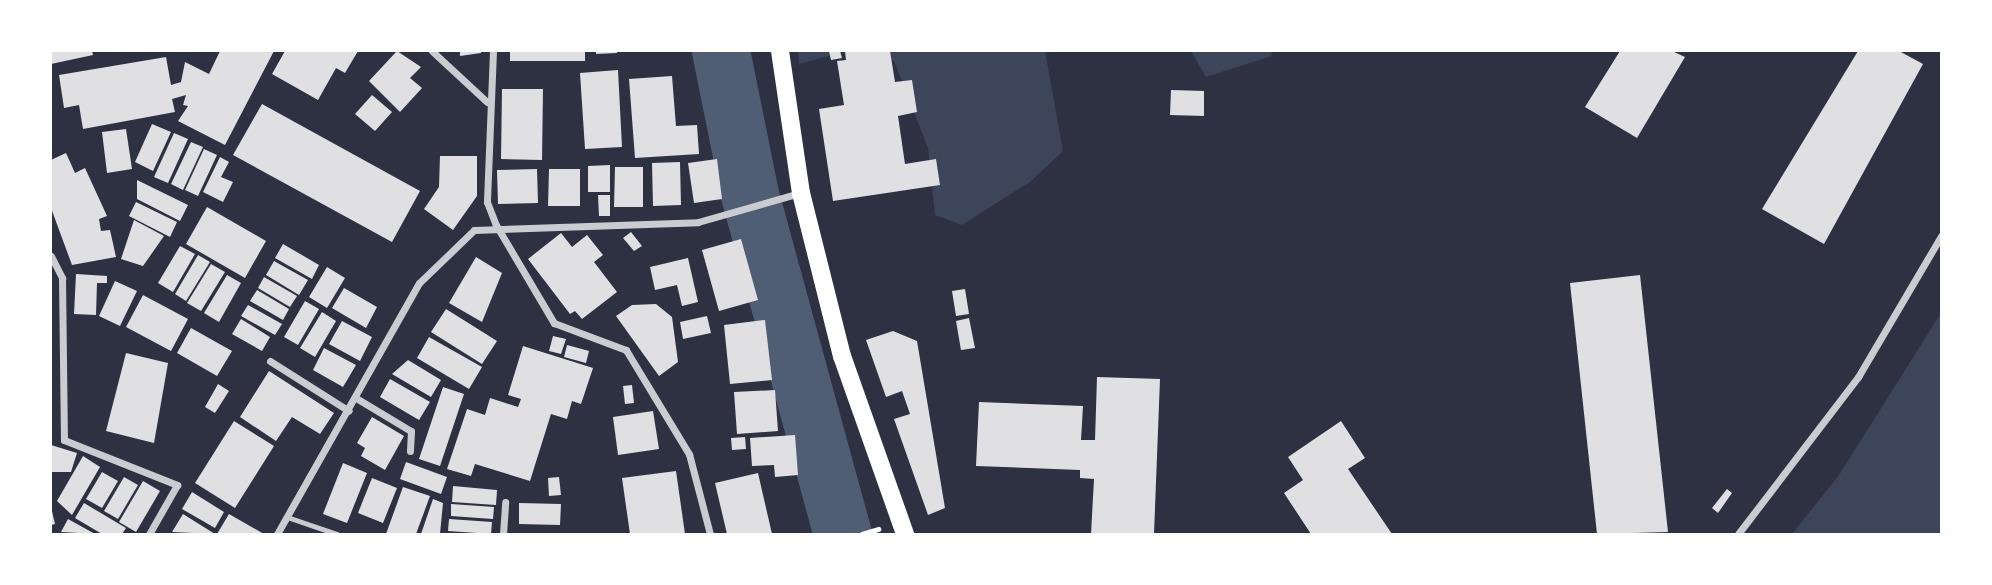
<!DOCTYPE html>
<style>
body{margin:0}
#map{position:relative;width:1992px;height:585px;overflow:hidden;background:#2d3142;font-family:"Exo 2",sans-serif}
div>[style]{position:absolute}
.green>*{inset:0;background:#3c4559}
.river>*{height:58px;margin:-29px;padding:0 29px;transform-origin:29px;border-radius:29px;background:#4f5d75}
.building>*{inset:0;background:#e0e0e3}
.path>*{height:4.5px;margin:-2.25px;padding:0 2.25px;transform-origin:2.25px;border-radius:2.25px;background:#fff}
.service>*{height:5px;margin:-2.5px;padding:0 2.5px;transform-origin:2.5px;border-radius:2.5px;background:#caccd0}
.minor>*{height:7px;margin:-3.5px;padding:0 3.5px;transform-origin:3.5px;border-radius:3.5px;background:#caccd0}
.primary>*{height:18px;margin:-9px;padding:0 9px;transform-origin:9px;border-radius:9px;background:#fff}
span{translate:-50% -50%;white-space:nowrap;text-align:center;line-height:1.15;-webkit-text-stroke:7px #fff;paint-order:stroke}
.frame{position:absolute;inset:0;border:52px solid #fff;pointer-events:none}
</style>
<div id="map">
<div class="green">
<i style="clip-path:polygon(798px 51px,847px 51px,799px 64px)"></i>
<i style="clip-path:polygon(871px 51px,1045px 51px,1063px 151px,1030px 182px,962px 225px,935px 215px,928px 148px,894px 61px)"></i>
<i style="clip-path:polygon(1191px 51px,1271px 51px,1272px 56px,1206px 77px)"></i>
<i style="clip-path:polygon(1941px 313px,1941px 534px,1792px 534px,1839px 475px)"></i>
</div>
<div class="river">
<i style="left:721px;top:51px;width:147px;rotate:78.6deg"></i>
<i style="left:750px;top:195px;width:352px;rotate:74.7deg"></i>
</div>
<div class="building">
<i style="clip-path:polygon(51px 51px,92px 51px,93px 55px,51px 64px)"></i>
<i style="clip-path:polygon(220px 51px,274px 51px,225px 145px,178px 121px,188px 106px,183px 105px,186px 95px,172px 99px,175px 112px,83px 129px,79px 105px,64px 108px,59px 75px,166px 57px,171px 85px,181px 82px,185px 62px,209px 74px)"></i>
<i style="clip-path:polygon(285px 51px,358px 51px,345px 73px,336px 68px,318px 100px,272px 74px)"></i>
<i style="clip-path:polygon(397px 51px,421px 67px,410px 78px,422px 88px,400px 112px,369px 81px)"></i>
<i style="clip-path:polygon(460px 51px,481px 51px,481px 53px,460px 56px)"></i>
<i style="clip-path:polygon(510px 51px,585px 51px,585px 61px,510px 61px)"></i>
<i style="clip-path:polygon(596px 51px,617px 51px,617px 53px,596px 54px)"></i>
<i style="clip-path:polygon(829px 51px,840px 51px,842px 58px,831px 60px)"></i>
<i style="clip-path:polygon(845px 51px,890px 51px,895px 82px,912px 80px,917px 112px,898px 116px,905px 164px,936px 159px,940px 185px,833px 201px,819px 109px,844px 105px,837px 61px,846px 60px)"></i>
<i style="clip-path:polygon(1620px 51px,1672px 51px,1685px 57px,1637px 138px,1585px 107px)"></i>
<i style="clip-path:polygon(1858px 51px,1899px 51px,1923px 64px,1824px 244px,1762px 209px)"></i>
<i style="clip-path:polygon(618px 70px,622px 147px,585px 149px,580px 73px)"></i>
<i style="clip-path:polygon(672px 76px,676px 126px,697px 125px,699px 154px,635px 158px,629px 79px)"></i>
<i style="clip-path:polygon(502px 89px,543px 89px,542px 160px,501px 159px)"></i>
<i style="clip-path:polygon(1171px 90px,1204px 91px,1204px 116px,1170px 115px)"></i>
<i style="clip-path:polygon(372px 95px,392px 112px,375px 131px,355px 114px)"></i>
<i style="clip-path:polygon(262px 104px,420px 191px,392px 242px,233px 155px)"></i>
<i style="clip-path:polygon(152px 124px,171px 132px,153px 171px,135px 162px)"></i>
<i style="clip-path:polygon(126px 129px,132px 169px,107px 173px,102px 132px)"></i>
<i style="clip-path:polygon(174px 133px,188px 139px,168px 183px,154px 177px)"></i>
<i style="clip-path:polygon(191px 142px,203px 147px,183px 190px,171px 184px)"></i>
<i style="clip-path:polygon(204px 149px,217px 155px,198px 196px,185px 190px)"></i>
<i style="clip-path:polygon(66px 153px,75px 173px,85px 168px,107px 216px,99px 219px,101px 231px,110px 230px,116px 257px,72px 265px,51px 208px,51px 160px)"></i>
<i style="clip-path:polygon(440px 156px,477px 156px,477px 196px,453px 230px,424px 209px,439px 187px)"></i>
<i style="clip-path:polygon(220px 157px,229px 162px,221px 177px,233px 182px,223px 202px,203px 192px)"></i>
<i style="clip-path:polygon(717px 159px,722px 199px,694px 203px,688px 163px)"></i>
<i style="clip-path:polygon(680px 162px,681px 205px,653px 206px,652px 163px)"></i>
<i style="clip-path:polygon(610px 165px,610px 192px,588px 192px,588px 166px)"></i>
<i style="clip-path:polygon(615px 167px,643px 167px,643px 207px,614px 207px)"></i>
<i style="clip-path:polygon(537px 169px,538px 203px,498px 204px,497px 170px)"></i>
<i style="clip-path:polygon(549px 169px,580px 169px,580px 206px,548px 206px)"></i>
<i style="clip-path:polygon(137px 180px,188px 205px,180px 221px,137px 199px)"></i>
<i style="clip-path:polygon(598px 195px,610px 195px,610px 216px,599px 216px)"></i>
<i style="clip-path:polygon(136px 202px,177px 222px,170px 237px,129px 216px)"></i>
<i style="clip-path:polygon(207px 207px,266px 241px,245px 278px,186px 244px)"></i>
<i style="clip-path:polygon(134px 220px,164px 236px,143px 266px,121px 259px)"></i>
<i style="clip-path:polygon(631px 232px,642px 246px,634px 251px,623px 238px)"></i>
<i style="clip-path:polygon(561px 233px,572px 247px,587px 235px,603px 255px,594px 262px,617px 292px,582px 319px,575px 311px,570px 314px,528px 259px)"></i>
<i style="clip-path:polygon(741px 239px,758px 300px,719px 311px,702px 250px)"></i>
<i style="clip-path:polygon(283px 244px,319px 265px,312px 279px,275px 258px)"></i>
<i style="clip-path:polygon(180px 246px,195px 254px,173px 292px,158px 283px)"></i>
<i style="clip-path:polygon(198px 255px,210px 262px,186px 301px,175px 294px)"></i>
<i style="clip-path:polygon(476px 257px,502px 273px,482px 322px,449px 303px)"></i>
<i style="clip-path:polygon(688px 258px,698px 302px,682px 306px,677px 285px,655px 290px,650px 267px)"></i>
<i style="clip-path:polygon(274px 261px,308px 280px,299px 295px,266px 275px)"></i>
<i style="clip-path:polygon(211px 264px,225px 272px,201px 311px,187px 303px)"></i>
<i style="clip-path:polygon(327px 267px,345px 278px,327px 308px,309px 297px)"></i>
<i style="clip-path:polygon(76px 274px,107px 276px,107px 283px,97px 283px,96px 315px,74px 314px)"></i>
<i style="clip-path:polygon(227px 275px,241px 283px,219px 322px,204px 313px)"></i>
<i style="clip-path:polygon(1640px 275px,1668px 532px,1597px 534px,1570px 283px)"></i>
<i style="clip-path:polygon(264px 277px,297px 296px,290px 307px,258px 288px)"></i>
<i style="clip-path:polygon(115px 281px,137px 291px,120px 326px,99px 316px)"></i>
<i style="clip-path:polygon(344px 288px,377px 307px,366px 328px,332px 308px)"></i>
<i style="clip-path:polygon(965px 289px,969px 314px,956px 316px,952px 291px)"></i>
<i style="clip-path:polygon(257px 290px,289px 309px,283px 320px,250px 301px)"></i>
<i style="clip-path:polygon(143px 295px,188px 319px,171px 351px,126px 327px)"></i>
<i style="clip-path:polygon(305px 301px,319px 309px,298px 345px,284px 337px)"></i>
<i style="clip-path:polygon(656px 304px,672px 317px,678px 362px,659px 376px,616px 316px,632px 305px)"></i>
<i style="clip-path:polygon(248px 305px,282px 324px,275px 335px,241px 316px)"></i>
<i style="clip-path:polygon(446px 309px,497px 341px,482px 364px,431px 332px)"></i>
<i style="clip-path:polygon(322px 312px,336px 321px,315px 357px,300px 348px)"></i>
<i style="clip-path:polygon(707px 316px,711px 333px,683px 339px,680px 322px)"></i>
<i style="clip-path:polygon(969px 318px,975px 348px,961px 350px,956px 321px)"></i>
<i style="clip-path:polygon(241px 319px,270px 337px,262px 351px,232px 334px)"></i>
<i style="clip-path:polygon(765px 320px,772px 380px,730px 384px,724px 325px)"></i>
<i style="clip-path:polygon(342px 321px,372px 337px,360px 361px,329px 344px)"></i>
<i style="clip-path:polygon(191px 328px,232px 351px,217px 376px,177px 353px)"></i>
<i style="clip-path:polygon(893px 331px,917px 341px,945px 508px,928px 515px,894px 419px,910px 414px,902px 391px,886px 397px,866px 340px)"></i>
<i style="clip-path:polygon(553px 336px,566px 339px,561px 354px,549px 351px)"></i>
<i style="clip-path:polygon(429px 337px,482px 367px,469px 389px,417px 358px)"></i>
<i style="clip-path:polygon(567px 345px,589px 351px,586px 363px,564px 357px)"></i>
<i style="clip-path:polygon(523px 346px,593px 368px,581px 404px,572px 401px,567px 419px,551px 414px,530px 481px,475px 464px,471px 476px,447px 469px,467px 409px,485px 415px,490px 398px,518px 407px,521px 399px,508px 395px)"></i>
<i style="clip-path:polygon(324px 348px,356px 365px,343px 387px,313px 370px)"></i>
<i style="clip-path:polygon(126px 353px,168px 363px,154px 443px,106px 431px)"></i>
<i style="clip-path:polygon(408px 360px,441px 380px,431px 397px,392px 374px)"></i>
<i style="clip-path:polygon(269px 371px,334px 413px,320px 434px,292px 417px,276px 441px,240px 417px)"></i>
<i style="clip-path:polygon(1097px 377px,1160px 379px,1154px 534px,1091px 534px,1094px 479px,1080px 478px,1080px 470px,976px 466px,979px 402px,1083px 406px,1081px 440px,1095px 440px)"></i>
<i style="clip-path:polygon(390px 379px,430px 402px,419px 420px,380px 397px)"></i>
<i style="clip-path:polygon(218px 384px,229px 391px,215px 413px,205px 407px)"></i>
<i style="clip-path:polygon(632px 385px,634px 403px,625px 404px,623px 386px)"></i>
<i style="clip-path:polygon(443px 387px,464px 394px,440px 466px,419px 459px)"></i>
<i style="clip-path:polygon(775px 390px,778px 431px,737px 434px,734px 392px)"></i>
<i style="clip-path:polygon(653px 411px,659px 449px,618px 455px,613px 417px)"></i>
<i style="clip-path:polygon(372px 417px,404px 436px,385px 470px,361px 456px,365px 448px,357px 443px)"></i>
<i style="clip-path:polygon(234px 421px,274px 446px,235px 508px,195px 483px)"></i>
<i style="clip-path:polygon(1341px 421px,1365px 458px,1348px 469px,1392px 534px,1311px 534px,1284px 493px,1303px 480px,1288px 457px)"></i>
<i style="clip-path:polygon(795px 435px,798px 475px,775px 477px,774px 465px,752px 466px,750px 438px)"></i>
<i style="clip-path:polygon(745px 437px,746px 449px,732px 450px,731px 438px)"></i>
<i style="clip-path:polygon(51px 445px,77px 453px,71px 472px,51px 472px)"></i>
<i style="clip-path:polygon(83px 456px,100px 467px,72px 515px,57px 501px)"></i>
<i style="clip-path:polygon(406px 462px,447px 477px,441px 494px,400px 479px)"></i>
<i style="clip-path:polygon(343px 463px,367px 473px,347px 523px,323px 514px)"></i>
<i style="clip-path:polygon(676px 471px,685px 534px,630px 534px,622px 478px)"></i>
<i style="clip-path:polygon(102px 472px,118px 481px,102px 508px,86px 499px)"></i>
<i style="clip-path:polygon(758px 473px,772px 534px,727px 534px,715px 483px)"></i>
<i style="clip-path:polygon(124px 477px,138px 485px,118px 519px,104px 511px)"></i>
<i style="clip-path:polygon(559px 477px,561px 495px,549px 496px,548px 478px)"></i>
<i style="clip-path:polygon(372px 478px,397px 488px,383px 523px,358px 513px)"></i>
<i style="clip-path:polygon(143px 481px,160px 491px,136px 532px,119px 522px)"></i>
<i style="clip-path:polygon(453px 486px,497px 490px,496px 505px,452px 502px)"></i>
<i style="clip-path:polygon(403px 487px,430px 496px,416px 534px,386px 534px)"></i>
<i style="clip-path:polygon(1727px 489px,1732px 493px,1718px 513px,1712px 508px)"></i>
<i style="clip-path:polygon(192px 492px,224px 512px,215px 528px,182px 509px)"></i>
<i style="clip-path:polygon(433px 499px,443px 503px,440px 534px,421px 534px)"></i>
<i style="clip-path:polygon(84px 503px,126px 528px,122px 534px,102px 534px,75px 518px)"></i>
<i style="clip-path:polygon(519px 503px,561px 504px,560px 525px,519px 524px)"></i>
<i style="clip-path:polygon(451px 504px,494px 507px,493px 519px,451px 516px)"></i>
<i style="clip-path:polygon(51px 507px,55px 524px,51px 525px)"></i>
<i style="clip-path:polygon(183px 514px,215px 534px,172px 532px)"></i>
<i style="clip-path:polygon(229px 514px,264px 534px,217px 534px)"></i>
<i style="clip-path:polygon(68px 519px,95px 534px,61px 532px)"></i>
<i style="clip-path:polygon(449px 519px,492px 522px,491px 534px,448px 531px)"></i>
</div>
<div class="path">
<i style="left:862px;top:534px;width:17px;rotate:-17deg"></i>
</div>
<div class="service">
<i style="left:287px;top:517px;width:53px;rotate:18.8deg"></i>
</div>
<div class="minor">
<i style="left:432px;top:51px;width:75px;rotate:42.8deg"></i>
<i style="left:493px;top:51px;width:151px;rotate:92.3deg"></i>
<i style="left:487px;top:202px;width:25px;rotate:69deg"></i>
<i style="left:496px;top:225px;width:114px;rotate:59.4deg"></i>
<i style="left:554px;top:323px;width:77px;rotate:20.6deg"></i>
<i style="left:626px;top:350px;width:122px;rotate:58.8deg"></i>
<i style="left:689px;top:454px;width:83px;rotate:75.3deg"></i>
<i style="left:51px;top:256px;width:25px;rotate:63deg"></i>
<i style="left:62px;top:278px;width:162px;rotate:89.3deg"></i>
<i style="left:64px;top:440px;width:122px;rotate:21.7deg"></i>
<i style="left:177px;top:485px;width:56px;rotate:119.7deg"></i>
<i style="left:270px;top:361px;width:93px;rotate:32.3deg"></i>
<i style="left:356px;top:398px;width:64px;rotate:31deg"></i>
<i style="left:411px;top:431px;width:20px;rotate:93deg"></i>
<i style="left:277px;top:534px;width:288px;rotate:-60.5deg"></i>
<i style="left:419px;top:283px;width:76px;rotate:-43.9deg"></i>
<i style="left:474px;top:230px;width:224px;rotate:-2deg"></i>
<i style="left:698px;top:222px;width:106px;rotate:-15.9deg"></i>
<i style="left:503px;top:534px;width:32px;rotate:-86deg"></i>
<i style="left:1738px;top:534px;width:198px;rotate:-52.6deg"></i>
<i style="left:1858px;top:377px;width:164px;rotate:-59.5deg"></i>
</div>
<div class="primary">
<i style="left:780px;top:51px;width:144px;rotate:81.6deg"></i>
<i style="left:801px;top:193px;width:168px;rotate:75.9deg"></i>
<i style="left:842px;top:356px;width:189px;rotate:70.5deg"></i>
</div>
<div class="frame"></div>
</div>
